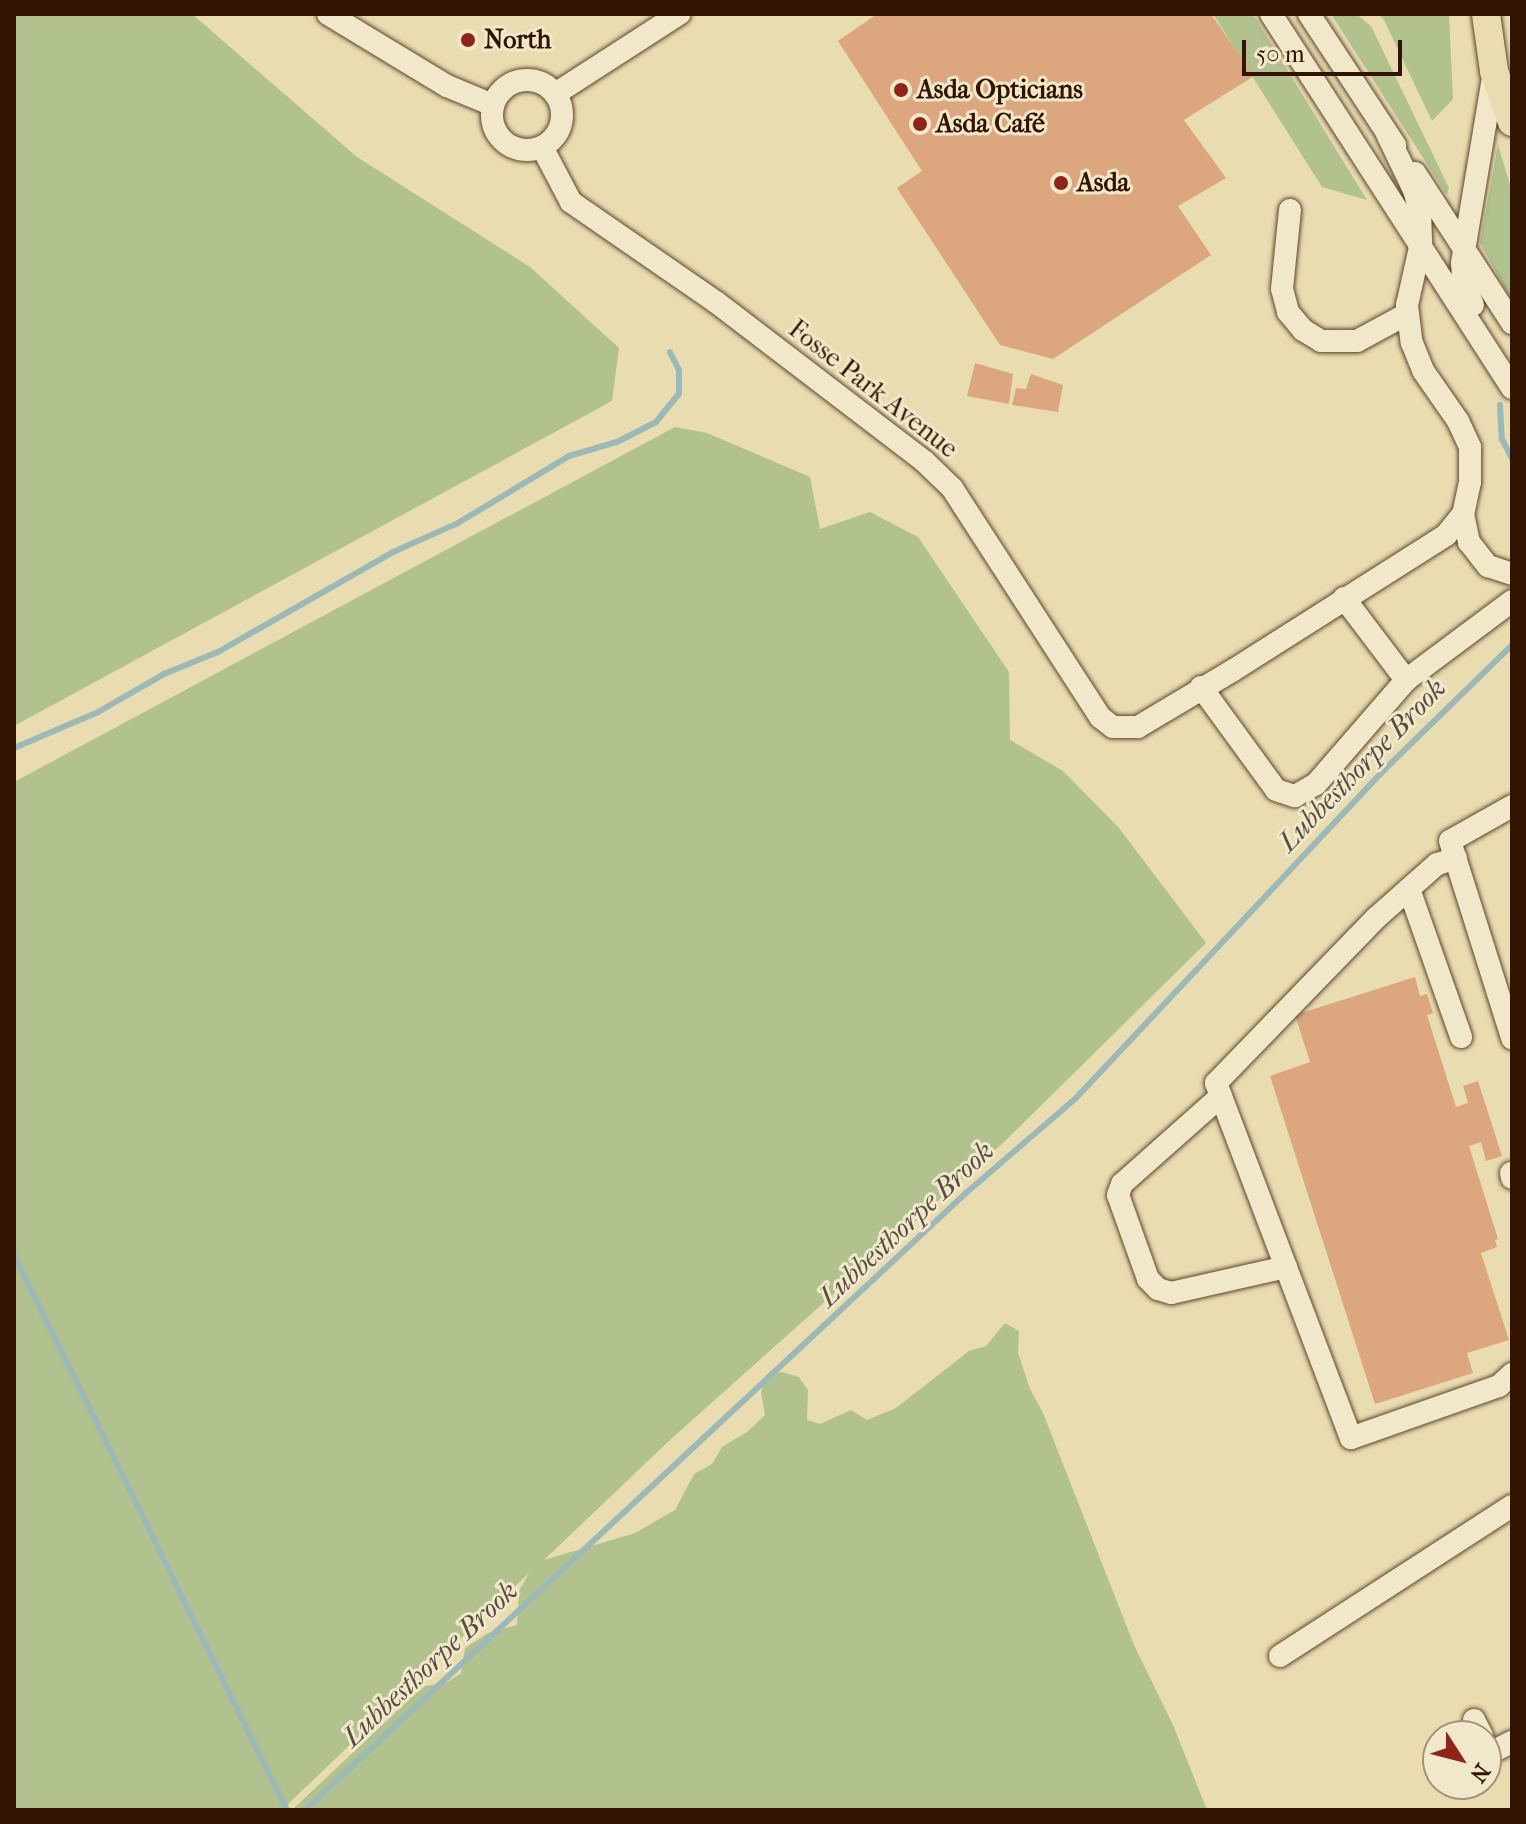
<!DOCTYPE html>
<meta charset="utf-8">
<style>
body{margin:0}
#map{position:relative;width:1526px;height:1824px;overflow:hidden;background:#e9dcb0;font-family:"IM FELL French Canon",serif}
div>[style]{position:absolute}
.green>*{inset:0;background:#b1c28f}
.stream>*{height:6px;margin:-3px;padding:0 3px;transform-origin:3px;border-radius:3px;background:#9db9b7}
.building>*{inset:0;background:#dca77e}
.roads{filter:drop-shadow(0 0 2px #5f452c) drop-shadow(0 0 2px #5f452c)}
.minor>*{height:22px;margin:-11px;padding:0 11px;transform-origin:11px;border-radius:11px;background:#f1e8cc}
.minor>.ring{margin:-11px;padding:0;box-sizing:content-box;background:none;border:22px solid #f1e8cc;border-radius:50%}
.major>*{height:28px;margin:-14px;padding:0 14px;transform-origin:14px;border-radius:14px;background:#e9dcb0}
.dots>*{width:22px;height:22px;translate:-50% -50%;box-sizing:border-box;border:4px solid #f1e8cc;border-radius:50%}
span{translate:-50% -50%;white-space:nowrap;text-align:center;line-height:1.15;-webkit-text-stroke:6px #f1e8cc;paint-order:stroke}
.poi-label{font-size:26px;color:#311300;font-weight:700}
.left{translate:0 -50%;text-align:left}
.street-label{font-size:26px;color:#311300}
.water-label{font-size:28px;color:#574d40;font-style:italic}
.frame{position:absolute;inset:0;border:16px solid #311300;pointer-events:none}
.north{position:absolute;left:1422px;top:1720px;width:80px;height:80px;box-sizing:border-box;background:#f1e8cc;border:2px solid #a4937a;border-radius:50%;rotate:126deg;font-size:22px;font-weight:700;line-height:32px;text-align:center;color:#311300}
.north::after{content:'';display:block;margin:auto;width:28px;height:36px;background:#8f2418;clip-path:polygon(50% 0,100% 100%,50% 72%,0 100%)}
.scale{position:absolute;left:1242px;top:40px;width:160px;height:36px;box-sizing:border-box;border:4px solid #311300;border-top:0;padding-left:10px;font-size:24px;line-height:28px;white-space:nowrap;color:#311300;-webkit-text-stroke:6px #f1e8cc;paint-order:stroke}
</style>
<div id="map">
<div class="green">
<i style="clip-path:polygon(14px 14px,192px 14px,357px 157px,530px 267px,619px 348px,612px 401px,14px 726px)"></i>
<i style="clip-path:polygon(1213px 14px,1253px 14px,1367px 200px,1322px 187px)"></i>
<i style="clip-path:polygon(1331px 14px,1356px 14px,1371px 26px,1449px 188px,1447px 195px)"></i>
<i style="clip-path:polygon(1378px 14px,1449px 14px,1453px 99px,1432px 121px,1384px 20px)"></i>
<i style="clip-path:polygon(1498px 145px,1512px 191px,1512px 301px,1480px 243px)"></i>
<i style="clip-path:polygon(675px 427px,707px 433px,810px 477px,820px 529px,870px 512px,918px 537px,1009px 672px,1010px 740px,1063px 771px,1119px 828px,1206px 943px,1003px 1143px,671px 1439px,544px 1560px,635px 1533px,675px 1510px,694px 1474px,712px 1464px,722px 1447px,747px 1432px,765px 1415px,761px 1392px,767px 1375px,782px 1372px,799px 1377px,808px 1390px,807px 1420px,820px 1424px,851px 1410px,867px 1420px,896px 1408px,969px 1351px,986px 1346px,1005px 1323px,1019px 1331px,1018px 1353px,1030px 1389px,1043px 1413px,1134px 1645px,1173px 1725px,1207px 1810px,292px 1810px,414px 1695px,425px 1686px,446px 1683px,461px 1673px,465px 1648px,488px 1633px,517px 1625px,519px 1591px,529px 1573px,282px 1810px,14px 1810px,14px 782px)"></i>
</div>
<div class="stream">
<i style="left:1500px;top:405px;width:34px;rotate:87deg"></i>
<i style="left:1502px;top:439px;width:22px;rotate:63deg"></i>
<i style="left:14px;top:748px;width:91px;rotate:-23.2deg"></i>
<i style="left:98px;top:712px;width:76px;rotate:-29.9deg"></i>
<i style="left:164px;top:674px;width:58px;rotate:-22.2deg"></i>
<i style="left:218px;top:652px;width:202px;rotate:-29.7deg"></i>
<i style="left:393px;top:552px;width:71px;rotate:-24deg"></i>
<i style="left:458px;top:523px;width:130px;rotate:-31.1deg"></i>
<i style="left:569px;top:456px;width:50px;rotate:-16.3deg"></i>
<i style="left:617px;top:442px;width:44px;rotate:-27.1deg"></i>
<i style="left:656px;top:422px;width:36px;rotate:-51deg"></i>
<i style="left:679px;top:394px;width:24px;rotate:-90deg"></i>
<i style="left:679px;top:370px;width:20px;rotate:-117deg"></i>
<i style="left:14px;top:1255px;width:619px;rotate:63.81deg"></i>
<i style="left:305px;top:1810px;width:904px;rotate:-43.03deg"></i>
<i style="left:966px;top:1193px;width:145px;rotate:-40.8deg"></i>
<i style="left:1076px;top:1098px;width:447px;rotate:-46.8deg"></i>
<i style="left:1382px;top:772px;width:182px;rotate:-44.3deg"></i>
</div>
<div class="building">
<i style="clip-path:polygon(877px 14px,1211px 14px,1254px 76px,1184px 120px,1226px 178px,1178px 206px,1211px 255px,1053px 359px,1000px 345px,897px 188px,922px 171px,838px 41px)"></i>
<i style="clip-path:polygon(975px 363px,1013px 374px,1009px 404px,967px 396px)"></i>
<i style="clip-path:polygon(1031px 374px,1063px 385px,1058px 412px,1012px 405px,1016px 388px,1026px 389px)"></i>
<i style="clip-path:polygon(1415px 977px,1420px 996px,1427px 994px,1433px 1013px,1427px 1015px,1456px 1107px,1468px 1103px,1463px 1086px,1478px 1081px,1502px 1156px,1486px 1161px,1481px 1142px,1469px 1146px,1498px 1239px,1495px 1240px,1497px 1247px,1481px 1253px,1509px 1340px,1467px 1353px,1473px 1373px,1375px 1404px,1270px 1076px,1310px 1062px,1295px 1015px)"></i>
</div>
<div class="roads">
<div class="minor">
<i style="left:328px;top:14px;width:139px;rotate:31.2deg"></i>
<i style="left:447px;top:86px;width:50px;rotate:22.4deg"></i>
<i style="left:1271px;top:14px;width:445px;rotate:57.2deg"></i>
<i style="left:1309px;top:14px;width:157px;rotate:56.7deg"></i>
<i class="ring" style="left:492px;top:80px;width:48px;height:48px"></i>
<i style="left:555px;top:94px;width:148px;rotate:-32.8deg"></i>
<i style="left:1387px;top:134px;width:62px;rotate:64.3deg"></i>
<i style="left:1414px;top:190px;width:22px;rotate:74deg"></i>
<i style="left:1420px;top:211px;width:32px;rotate:88deg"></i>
<i style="left:1421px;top:243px;width:64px;rotate:102.7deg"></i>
<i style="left:1407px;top:305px;width:38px;rotate:83deg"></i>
<i style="left:1412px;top:343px;width:31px;rotate:68deg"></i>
<i style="left:1424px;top:372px;width:60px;rotate:55.2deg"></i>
<i style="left:1458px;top:421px;width:29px;rotate:65deg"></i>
<i style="left:1470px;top:447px;width:35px;rotate:90deg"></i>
<i style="left:1470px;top:482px;width:33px;rotate:102deg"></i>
<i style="left:1463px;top:514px;width:29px;rotate:78deg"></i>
<i style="left:1469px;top:542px;width:31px;rotate:52deg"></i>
<i style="left:1488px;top:566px;width:25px;rotate:18deg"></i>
<i style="left:542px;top:147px;width:62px;rotate:62.2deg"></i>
<i style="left:571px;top:202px;width:176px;rotate:34.6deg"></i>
<i style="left:716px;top:302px;width:262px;rotate:37.4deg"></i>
<i style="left:924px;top:461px;width:39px;rotate:44deg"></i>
<i style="left:952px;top:488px;width:273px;rotate:57.1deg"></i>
<i style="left:1100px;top:717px;width:16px;rotate:38deg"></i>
<i style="left:1113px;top:727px;width:25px"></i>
<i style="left:1138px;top:727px;width:109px;rotate:-30.8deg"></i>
<i style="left:1232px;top:671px;width:254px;rotate:-32.4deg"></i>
<i style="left:1446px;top:535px;width:27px;rotate:-51deg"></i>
<i style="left:1415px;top:173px;width:179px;rotate:57.1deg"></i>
<i style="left:1290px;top:210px;width:79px;rotate:95.8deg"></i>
<i style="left:1282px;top:289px;width:24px;rotate:75deg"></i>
<i style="left:1288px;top:312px;width:23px;rotate:50deg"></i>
<i style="left:1303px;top:330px;width:21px;rotate:31deg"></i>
<i style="left:1321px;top:341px;width:36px"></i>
<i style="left:1357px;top:341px;width:57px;rotate:-28.4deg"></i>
<i style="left:1473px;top:305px;width:27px;rotate:-112deg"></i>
<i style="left:1463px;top:280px;width:17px;rotate:-93deg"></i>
<i style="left:1462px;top:263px;width:194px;rotate:-80.5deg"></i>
<i style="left:1344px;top:598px;width:103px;rotate:52.9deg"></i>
<i style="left:1201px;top:687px;width:127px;rotate:53.9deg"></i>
<i style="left:1276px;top:790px;width:20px;rotate:18deg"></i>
<i style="left:1295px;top:796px;width:24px;rotate:-30deg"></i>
<i style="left:1316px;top:784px;width:138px;rotate:-49.1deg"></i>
<i style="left:1406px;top:680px;width:132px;rotate:-36.7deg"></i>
<i style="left:1512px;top:806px;width:71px;rotate:150.6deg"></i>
<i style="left:1450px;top:841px;width:207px;rotate:72.5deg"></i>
<i style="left:1456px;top:858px;width:20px;rotate:162deg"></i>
<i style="left:1437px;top:864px;width:81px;rotate:138.5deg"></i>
<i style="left:1376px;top:918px;width:230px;rotate:134.1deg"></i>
<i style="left:1216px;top:1083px;width:380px;rotate:69.2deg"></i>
<i style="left:1351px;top:1438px;width:157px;rotate:-19.4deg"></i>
<i style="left:1499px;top:1386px;width:18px;rotate:-43deg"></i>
<i style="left:1409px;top:889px;width:157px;rotate:70.6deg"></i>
<i style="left:1221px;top:1096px;width:132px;rotate:138.4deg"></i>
<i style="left:1122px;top:1184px;width:12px;rotate:110deg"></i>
<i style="left:1118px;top:1195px;width:89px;rotate:70.3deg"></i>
<i style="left:1148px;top:1279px;width:14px;rotate:45deg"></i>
<i style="left:1158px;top:1289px;width:14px;rotate:17deg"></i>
<i style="left:1171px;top:1293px;width:118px;rotate:-12.7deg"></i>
<i style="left:1511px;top:1173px;width:5px;rotate:79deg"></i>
<i style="left:1280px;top:1656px;width:276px;rotate:-32.9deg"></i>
<i style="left:1474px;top:1720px;width:18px;rotate:63deg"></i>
<i style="left:1486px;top:1755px;width:29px;rotate:-27deg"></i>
</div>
<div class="major">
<i style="left:1486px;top:14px;width:58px;rotate:82deg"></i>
<i style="left:1494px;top:71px;width:54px;rotate:70.6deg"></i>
</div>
</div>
<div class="dots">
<i style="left:468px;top:40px;background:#8f2418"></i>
<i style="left:901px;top:90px;background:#8f2418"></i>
<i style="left:920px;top:124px;background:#8f2418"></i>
<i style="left:1061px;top:183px;background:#8f2418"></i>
</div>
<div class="poi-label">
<span class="left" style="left:484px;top:40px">North</span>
<span class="left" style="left:917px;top:90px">Asda Opticians</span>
<span class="left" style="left:936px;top:124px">Asda Café</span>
<span class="left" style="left:1077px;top:183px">Asda</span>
</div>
<div class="street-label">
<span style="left:873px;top:389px;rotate:38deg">Fosse Park Avenue</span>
</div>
<div class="water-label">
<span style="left:1362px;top:765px;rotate:-46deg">Lubbesthorpe Brook</span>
<span style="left:906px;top:1224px;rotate:-43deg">Lubbesthorpe Brook</span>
<span style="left:430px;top:1664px;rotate:-43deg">Lubbesthorpe Brook</span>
</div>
<div class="frame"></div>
<div class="north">N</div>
<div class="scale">50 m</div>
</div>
